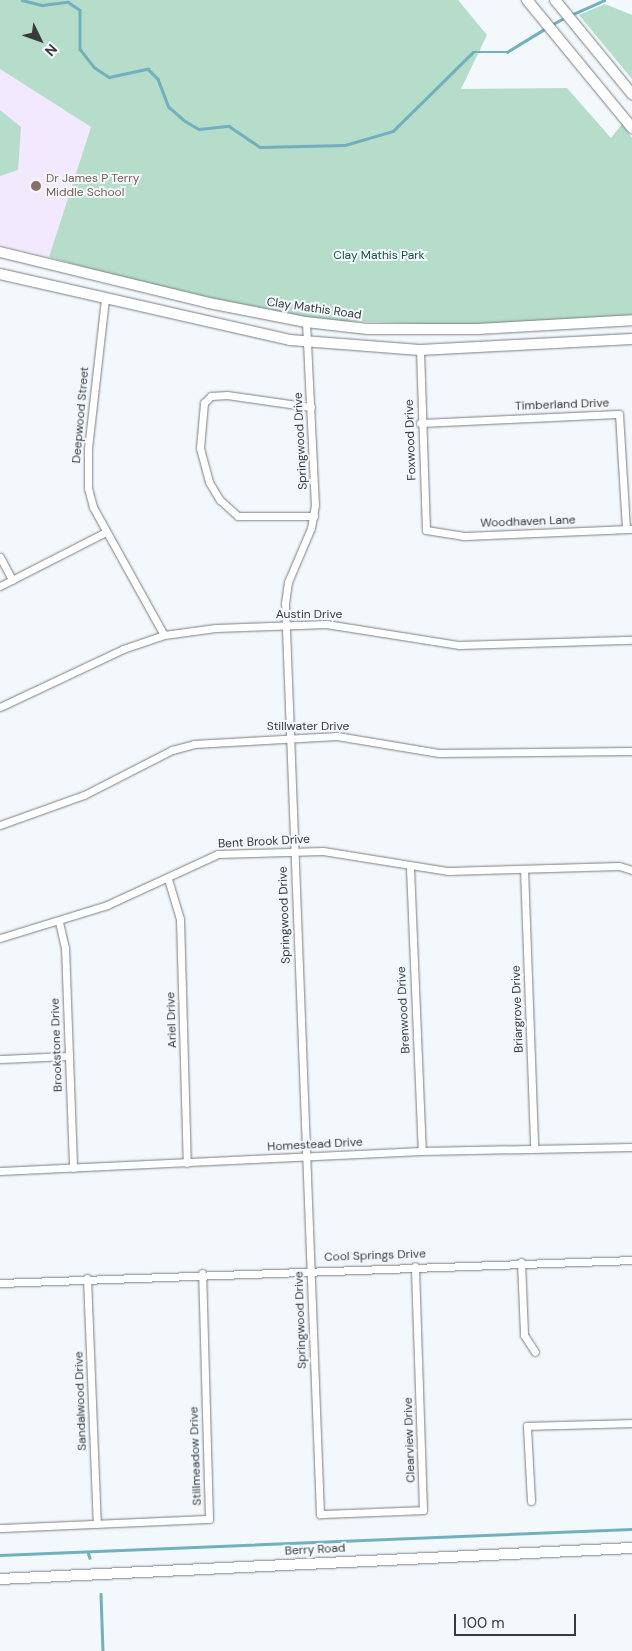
<!DOCTYPE html>
<style>
body{margin:0}
#map{position:relative;width:632px;height:1651px;overflow:hidden;background:#f3f8fc;font-family:"DM Sans",sans-serif}
div>[style]{position:absolute}
.education>*{inset:0;background:#f2e9fe}
.green>*{inset:0;background:#b5ddca}
.stream>*{height:2.5px;margin:-1.25px;padding:0 1.25px;transform-origin:1.25px;border-radius:1.25px;background:#72b0bd}
.roads{filter:drop-shadow(0 0 1px #7a7e82) drop-shadow(0 0 1px #7a7e82)}
.street>*{height:7px;margin:-3.5px;padding:0 3.5px;transform-origin:3.5px;border-radius:3.5px;background:#fff}
.secondary>*{height:10px;margin:-5px;padding:0 5px;transform-origin:5px;border-radius:5px;background:#fff}
.dots>*{width:14px;height:14px;translate:-50% -50%;box-sizing:border-box;border:2px solid #f3f8fc;border-radius:50%}
span{translate:-50% -50%;white-space:nowrap;text-align:center;line-height:1.15;-webkit-text-stroke:4px #f3f8fc;paint-order:stroke}
.education-label{font-size:12px;color:#785e54}
.left{translate:0 -50%;text-align:left}
.park-label{font-size:12px;color:#10543c}
.street-label{font-size:12px;color:#383a3b}
.north{position:absolute;left:15px;top:15px;width:50px;height:50px;-webkit-text-stroke:4px #f3f8fc;paint-order:stroke;rotate:132deg;font-size:14px;font-weight:700;line-height:20px;text-align:center;color:#383a3b}
.north::after{content:'';display:block;margin:auto;width:18px;height:22px;background:#383a3b;clip-path:polygon(50% 0,100% 100%,50% 72%,0 100%)}
.scale{position:absolute;left:454px;top:1614px;width:122px;height:22px;box-sizing:border-box;border:2px solid #383a3b;border-top:0;padding-left:6px;font-size:15px;line-height:18px;white-space:nowrap;color:#383a3b;-webkit-text-stroke:4px #f3f8fc;paint-order:stroke}
</style>
<div id="map">
<div class="education">
<i style="clip-path:polygon(0 69px,91px 127px,49px 257px,0 245px)"></i>
</div>
<div class="green">
<i style="clip-path:polygon(0 0,458px 0,487px 35px,461px 89px,567px 88px,611px 138px,622px 124px,632px 138px,632px 316px,455px 325px,314px 320px,149px 286px,49px 257px,91px 127px,0 69px)"></i>
<i style="clip-path:polygon(605px 4px,632px 15px,632px 79px,579px 15px)"></i>
<i style="clip-path:polygon(0 110px,21px 127px,18px 170px,0 176px)"></i>
</div>
<div class="stream">
<i style="left:22px;top:0;width:21px;rotate:14deg"></i>
<i style="left:42px;top:5px;width:26px;rotate:-7deg"></i>
<i style="left:68px;top:2px;width:14px;rotate:34deg"></i>
<i style="left:80px;top:10px;width:39px;rotate:90deg"></i>
<i style="left:80px;top:49px;width:23px;rotate:52deg"></i>
<i style="left:94px;top:67px;width:18px;rotate:34deg"></i>
<i style="left:109px;top:77px;width:40px;rotate:-12deg"></i>
<i style="left:148px;top:69px;width:14px;rotate:45deg"></i>
<i style="left:158px;top:79px;width:30px;rotate:69deg"></i>
<i style="left:169px;top:107px;width:21px;rotate:41deg"></i>
<i style="left:185px;top:121px;width:16px;rotate:30deg"></i>
<i style="left:199px;top:129px;width:30px;rotate:-6deg"></i>
<i style="left:229px;top:126px;width:37px;rotate:34deg"></i>
<i style="left:260px;top:147px;width:85px;rotate:-1.3deg"></i>
<i style="left:345px;top:145px;width:50px;rotate:-16.3deg"></i>
<i style="left:393px;top:131px;width:112px;rotate:-44.6deg"></i>
<i style="left:473px;top:52px;width:34px"></i>
<i style="left:507px;top:52px;width:46px;rotate:-31.6deg"></i>
<i style="left:571px;top:15px;width:36px;rotate:-24deg"></i>
<i style="left:551px;top:25px;width:17px;rotate:-28deg"></i>
<i style="left:88px;top:1552px;width:6px;rotate:72deg"></i>
<i style="left:0;top:1555px;width:633px;rotate:-2.36deg"></i>
<i style="left:101px;top:1594px;width:57px;rotate:88deg"></i>
</div>
<div class="roads">
<div class="street">
<i style="left:105px;top:299px;width:151px;rotate:96.5deg"></i>
<i style="left:88px;top:449px;width:39px;rotate:90deg"></i>
<i style="left:88px;top:488px;width:20px;rotate:75deg"></i>
<i style="left:93px;top:507px;width:146px;rotate:61deg"></i>
<i style="left:306px;top:322px;width:183px;rotate:87.2deg"></i>
<i style="left:315px;top:505px;width:23px;rotate:100deg"></i>
<i style="left:311px;top:528px;width:59px;rotate:113.1deg"></i>
<i style="left:288px;top:582px;width:21px;rotate:98deg"></i>
<i style="left:285px;top:603px;width:912px;rotate:87.8deg"></i>
<i style="left:320px;top:1514px;width:103px;rotate:-2.2deg"></i>
<i style="left:423px;top:1510px;width:244px;rotate:-91.9deg"></i>
<i style="left:420px;top:350px;width:180px;rotate:88.1deg"></i>
<i style="left:426px;top:530px;width:37px;rotate:9deg"></i>
<i style="left:463px;top:536px;width:169px;rotate:-2.4deg"></i>
<i style="left:311px;top:407px;width:85px;rotate:-171.9deg"></i>
<i style="left:227px;top:395px;width:16px;rotate:176deg"></i>
<i style="left:211px;top:396px;width:10px;rotate:135deg"></i>
<i style="left:204px;top:403px;width:45px;rotate:95.1deg"></i>
<i style="left:200px;top:448px;width:35px;rotate:75deg"></i>
<i style="left:209px;top:482px;width:21px;rotate:59deg"></i>
<i style="left:220px;top:500px;width:24px;rotate:42deg"></i>
<i style="left:238px;top:516px;width:76px"></i>
<i style="left:420px;top:423px;width:199px;rotate:-2.6deg"></i>
<i style="left:619px;top:414px;width:115px;rotate:86.5deg"></i>
<i style="left:0;top:557px;width:26px;rotate:62deg"></i>
<i style="left:0;top:586px;width:119px;rotate:-27deg"></i>
<i style="left:0;top:707px;width:136px;rotate:-25.2deg"></i>
<i style="left:123px;top:649px;width:43px;rotate:-18.9deg"></i>
<i style="left:164px;top:635px;width:52px;rotate:-7.7deg"></i>
<i style="left:216px;top:628px;width:110px;rotate:-2.1deg"></i>
<i style="left:326px;top:624px;width:135px;rotate:9deg"></i>
<i style="left:459px;top:645px;width:173px;rotate:-1.7deg"></i>
<i style="left:0;top:825px;width:89px;rotate:-19.7deg"></i>
<i style="left:84px;top:795px;width:99px;rotate:-27.1deg"></i>
<i style="left:172px;top:750px;width:23px;rotate:-15deg"></i>
<i style="left:194px;top:744px;width:143px;rotate:-3.2deg"></i>
<i style="left:337px;top:736px;width:103px;rotate:9.5deg"></i>
<i style="left:439px;top:753px;width:193px;rotate:-0.6deg"></i>
<i style="left:410px;top:868px;width:283px;rotate:87.6deg"></i>
<i style="left:524px;top:869px;width:278px;rotate:87.9deg"></i>
<i style="left:168px;top:879px;width:42px;rotate:73.3deg"></i>
<i style="left:180px;top:919px;width:244px;rotate:88.4deg"></i>
<i style="left:59px;top:922px;width:26px;rotate:77deg"></i>
<i style="left:65px;top:947px;width:221px;rotate:87.9deg"></i>
<i style="left:0;top:938px;width:112px;rotate:-17.1deg"></i>
<i style="left:107px;top:905px;width:122px;rotate:-24.7deg"></i>
<i style="left:218px;top:854px;width:105px;rotate:-1.6deg"></i>
<i style="left:323px;top:851px;width:127px;rotate:9.1deg"></i>
<i style="left:448px;top:871px;width:171px;rotate:-1.7deg"></i>
<i style="left:619px;top:866px;width:14px;rotate:17deg"></i>
<i style="left:0;top:1059px;width:69px;rotate:-2.5deg"></i>
<i style="left:0;top:1171px;width:422px;rotate:-2.7deg"></i>
<i style="left:422px;top:1151px;width:210px;rotate:-1.1deg"></i>
<i style="left:521px;top:1262px;width:73px;rotate:87.6deg"></i>
<i style="left:524px;top:1335px;width:20px;rotate:57deg"></i>
<i style="left:87px;top:1278px;width:246px;rotate:87.7deg"></i>
<i style="left:0;top:1283px;width:632px;rotate:-2.08deg"></i>
<i style="left:531px;top:1501px;width:75px;rotate:-93.1deg"></i>
<i style="left:527px;top:1426px;width:105px;rotate:-1.6deg"></i>
<i style="left:0;top:1528px;width:209px;rotate:-2.5deg"></i>
<i style="left:209px;top:1519px;width:246px;rotate:-91.6deg"></i>
</div>
<div class="secondary">
<i style="left:527px;top:0;width:166px;rotate:50.6deg"></i>
<i style="left:555px;top:0;width:122px;rotate:50.7deg"></i>
<i style="left:0;top:252px;width:215px;rotate:13.7deg"></i>
<i style="left:209px;top:303px;width:99px;rotate:11.1deg"></i>
<i style="left:306px;top:322px;width:62px;rotate:6.4deg"></i>
<i style="left:368px;top:329px;width:110px"></i>
<i style="left:478px;top:329px;width:154px;rotate:-3.3deg"></i>
<i style="left:0;top:274px;width:297px;rotate:12.8deg"></i>
<i style="left:290px;top:340px;width:130px;rotate:4.4deg"></i>
<i style="left:420px;top:350px;width:212px;rotate:-3deg"></i>
<i style="left:0;top:1579px;width:633px;rotate:-2.81deg"></i>
</div>
</div>
<div class="dots">
<i style="left:36px;top:186px;background:#8d6e63"></i>
</div>
<div class="education-label">
<span class="left" style="left:46px;top:186px">Dr James P Terry<br>Middle School</span>
</div>
<div class="park-label">
<span style="left:379px;top:256px">Clay Mathis Park</span>
</div>
<div class="street-label">
<span style="left:314px;top:309px;rotate:8deg">Clay Mathis Road</span>
<span style="left:562px;top:405px;rotate:-2deg">Timberland Drive</span>
<span style="left:81px;top:415px;rotate:-85deg">Deepwood Street</span>
<span style="left:411px;top:440px;rotate:-92deg">Foxwood Drive</span>
<span style="left:301px;top:441px;rotate:-93deg">Springwood Drive</span>
<span style="left:528px;top:522px;rotate:-2deg">Woodhaven Lane</span>
<span style="left:309px;top:615px">Austin Drive</span>
<span style="left:308px;top:727px">Stillwater Drive</span>
<span style="left:264px;top:842px;rotate:-3deg">Bent Brook Drive</span>
<span style="left:285px;top:915px;rotate:-92deg">Springwood Drive</span>
<span style="left:518px;top:1009px;rotate:-92deg">Briargrove Drive</span>
<span style="left:404px;top:1010px;rotate:-93deg">Brenwood Drive</span>
<span style="left:172px;top:1020px;rotate:-92deg">Ariel Drive</span>
<span style="left:57px;top:1045px;rotate:-92deg">Brookstone Drive</span>
<span style="left:315px;top:1145px;rotate:-3deg">Homestead Drive</span>
<span style="left:375px;top:1256px;rotate:-2deg">Cool Springs Drive</span>
<span style="left:301px;top:1320px;rotate:-92deg">Springwood Drive</span>
<span style="left:81px;top:1401px;rotate:-92deg">Sandalwood Drive</span>
<span style="left:410px;top:1440px;rotate:-92deg">Clearview Drive</span>
<span style="left:196px;top:1456px;rotate:-92deg">Stillmeadow Drive</span>
<span style="left:315px;top:1550px;rotate:-3deg">Berry Road</span>
</div>
<div class="north">N</div>
<div class="scale">100 m</div>
</div>
